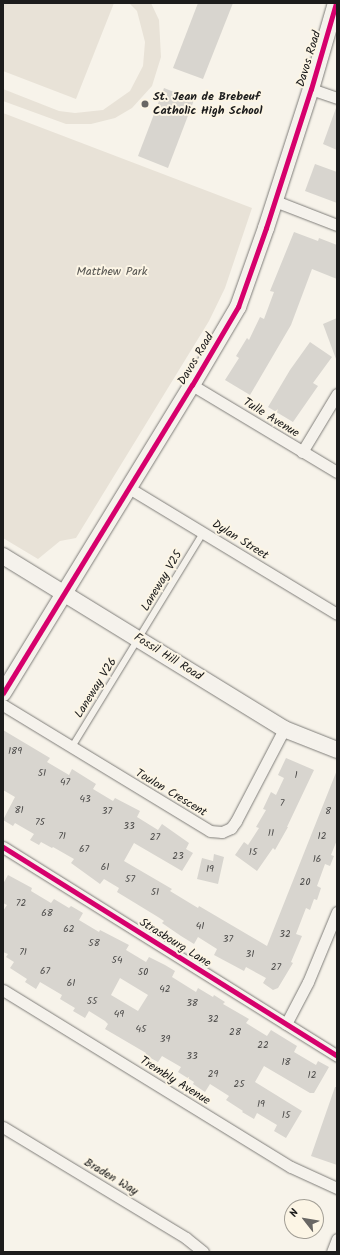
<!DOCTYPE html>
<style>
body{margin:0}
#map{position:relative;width:340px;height:1255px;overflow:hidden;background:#f7f3ea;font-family:Kalam,sans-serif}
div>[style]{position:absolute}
.green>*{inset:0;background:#e8e2d7}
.building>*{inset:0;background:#d8d5cf}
.roads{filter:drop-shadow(0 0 1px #7f7d79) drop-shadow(0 0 1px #7f7d79)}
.lane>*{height:5.5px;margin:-2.75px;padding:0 2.75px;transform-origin:2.75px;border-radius:2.75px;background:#f5f2ec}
.street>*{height:11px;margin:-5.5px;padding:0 5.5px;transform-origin:5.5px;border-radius:5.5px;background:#f5f2ec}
.secondary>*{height:16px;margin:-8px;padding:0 8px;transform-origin:8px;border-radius:8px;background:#f5f2ec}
.cycleway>*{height:5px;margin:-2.5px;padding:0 2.5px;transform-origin:2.5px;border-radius:2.5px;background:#d6006c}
.dots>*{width:11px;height:11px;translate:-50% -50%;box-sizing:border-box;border:2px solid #fcf5e5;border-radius:50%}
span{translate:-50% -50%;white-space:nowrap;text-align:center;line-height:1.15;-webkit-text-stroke:4px #fcf5e5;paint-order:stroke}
.number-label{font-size:10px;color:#4b4a49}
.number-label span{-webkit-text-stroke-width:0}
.street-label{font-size:12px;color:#1c1c1c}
.poi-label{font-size:12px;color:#1c1c1c;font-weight:700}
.left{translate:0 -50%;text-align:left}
.park-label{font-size:12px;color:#555450}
.frame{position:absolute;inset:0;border:4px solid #1c1c1c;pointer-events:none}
.north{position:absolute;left:284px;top:1199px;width:40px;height:40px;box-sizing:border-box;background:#fcf5e5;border:1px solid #a29e95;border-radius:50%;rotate:301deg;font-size:11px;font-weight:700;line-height:16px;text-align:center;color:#1c1c1c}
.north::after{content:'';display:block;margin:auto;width:14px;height:18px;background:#696764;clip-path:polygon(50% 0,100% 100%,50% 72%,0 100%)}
</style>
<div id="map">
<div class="green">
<i style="clip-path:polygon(3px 3px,114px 3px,76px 99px,3px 71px)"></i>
<i style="clip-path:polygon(129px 3px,151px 3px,159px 20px,161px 57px,152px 86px,132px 108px,115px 118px,91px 124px,66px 124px,3px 101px,3px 89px,59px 111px,75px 113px,103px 110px,130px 91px,143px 66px,145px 42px,137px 11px)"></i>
<i style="clip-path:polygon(3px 113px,252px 208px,225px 288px,209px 321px,76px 538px,60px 541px,38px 559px,3px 538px)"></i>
</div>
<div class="building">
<i style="clip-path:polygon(198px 3px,233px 3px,203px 79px,173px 68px)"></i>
<i style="clip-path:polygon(164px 88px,194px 100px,168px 168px,138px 156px)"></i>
<i style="clip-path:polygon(336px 108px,337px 109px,337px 150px,323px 144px)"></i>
<i style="clip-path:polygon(315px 164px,337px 172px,337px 203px,305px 191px)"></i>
<i style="clip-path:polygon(294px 232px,318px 241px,319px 238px,337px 245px,337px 279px,312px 269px,291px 325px,250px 395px,225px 380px,239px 358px,236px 356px,247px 338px,249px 340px,260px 317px,264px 319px,274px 292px,270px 291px)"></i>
<i style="clip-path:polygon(337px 318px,337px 359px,336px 359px,323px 324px)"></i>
<i style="clip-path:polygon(310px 342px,332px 357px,313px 383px,318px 386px,293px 422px,268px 407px,290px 370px)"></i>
<i style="clip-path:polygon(3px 730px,50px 758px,47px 762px,69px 775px,72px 769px,96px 784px,93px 789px,113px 801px,115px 798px,140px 811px,137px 817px,158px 830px,162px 824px,189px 843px,186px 849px,193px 853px,182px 871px,134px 843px,124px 861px,172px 889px,170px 891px,198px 908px,199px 906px,267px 946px,337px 770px,337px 840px,331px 855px,334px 856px,330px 866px,325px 864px,317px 886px,321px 888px,317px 900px,314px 899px,310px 910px,306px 908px,296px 934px,302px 936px,291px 962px,293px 963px,278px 988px,273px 990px,263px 983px,266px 978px,246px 967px,244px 971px,214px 955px,217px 949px,198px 937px,194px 944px,181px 936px,162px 923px,164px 921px,158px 917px,117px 892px,119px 888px,104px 879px,100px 884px,71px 863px,74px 859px,53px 847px,52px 848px,41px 842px,39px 845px,30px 840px,34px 834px,15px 823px,13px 826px,3px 820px,15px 797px,3px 790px)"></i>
<i style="clip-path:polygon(286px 758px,314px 770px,287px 827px,288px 827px,275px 850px,273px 848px,257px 871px,235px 855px,244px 842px,248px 845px,259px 828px,256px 827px,266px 810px,263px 809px,271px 792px,276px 795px,284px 778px,278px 775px)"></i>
<i style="clip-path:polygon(214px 854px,224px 857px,218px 884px,197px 879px,202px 858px,213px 861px)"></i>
<i style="clip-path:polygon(evenodd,8px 875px,32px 888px,31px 891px,51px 903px,54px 899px,69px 908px,71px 906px,83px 913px,79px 920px,99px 932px,100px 930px,129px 945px,126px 950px,146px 962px,149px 957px,165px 965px,175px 971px,172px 977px,196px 992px,198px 988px,213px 997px,214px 995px,225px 1002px,223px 1004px,249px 1019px,246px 1023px,267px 1036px,271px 1030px,297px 1046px,294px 1052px,316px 1065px,318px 1061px,329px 1067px,314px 1093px,310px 1093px,264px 1066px,255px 1082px,302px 1111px,286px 1138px,274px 1131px,277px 1125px,257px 1113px,254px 1119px,242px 1112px,243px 1111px,226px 1100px,229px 1096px,210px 1084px,205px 1092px,193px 1084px,194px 1082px,178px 1072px,181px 1067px,162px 1056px,158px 1062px,145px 1055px,146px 1053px,105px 1029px,108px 1024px,105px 1021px,89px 1011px,85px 1018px,73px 1011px,75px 1008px,60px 999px,62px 995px,40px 982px,36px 989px,25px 982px,27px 979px,10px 968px,14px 962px,6px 957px,8px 954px,3px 952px,3px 911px,7px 905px,3px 903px,3px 884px,8px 875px,120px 978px,148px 995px,138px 1011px,111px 995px,120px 978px)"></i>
<i style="clip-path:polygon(335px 1087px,337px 1087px,337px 1165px,311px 1156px)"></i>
</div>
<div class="roads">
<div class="lane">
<i style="left:72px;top:747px;width:251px;rotate:-58.5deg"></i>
</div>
<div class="street">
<i style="left:311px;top:89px;width:28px;rotate:19deg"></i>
<i style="left:275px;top:201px;width:66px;rotate:21.2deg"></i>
<i style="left:192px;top:385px;width:169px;rotate:31deg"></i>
<i style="left:302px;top:452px;width:68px;rotate:-58.9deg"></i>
<i style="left:129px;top:488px;width:243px;rotate:31.2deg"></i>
<i style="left:3px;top:705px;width:242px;rotate:31.3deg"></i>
<i style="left:210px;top:831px;width:12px;rotate:5deg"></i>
<i style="left:222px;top:832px;width:10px;rotate:-24deg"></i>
<i style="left:231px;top:828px;width:9px;rotate:-54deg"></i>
<i style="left:236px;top:821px;width:104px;rotate:-62.4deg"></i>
<i style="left:3px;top:847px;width:394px;rotate:32deg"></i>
<i style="left:3px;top:990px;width:338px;rotate:31.6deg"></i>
<i style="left:291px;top:1167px;width:51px;rotate:24.5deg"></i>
<i style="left:286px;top:1024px;width:47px;rotate:-62.4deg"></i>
<i style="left:308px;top:982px;width:76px;rotate:-67.5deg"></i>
<i style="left:3px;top:1127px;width:214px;rotate:31.2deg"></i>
<i style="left:186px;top:1238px;width:22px;rotate:39deg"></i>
<i style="left:332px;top:1252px;width:14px;rotate:-69deg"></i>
</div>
<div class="secondary">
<i style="left:3px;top:556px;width:330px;rotate:31.6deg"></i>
<i style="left:284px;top:729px;width:57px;rotate:21.6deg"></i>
<i style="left:3px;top:693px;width:361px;rotate:-58.5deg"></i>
<i style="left:192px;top:385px;width:91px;rotate:-59.5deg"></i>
<i style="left:238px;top:307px;width:84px;rotate:-70.5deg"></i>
<i style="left:266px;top:228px;width:146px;rotate:-72.1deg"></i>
<i style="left:311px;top:89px;width:90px;rotate:-73.8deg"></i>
</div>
</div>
<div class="cycleway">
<i style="left:3px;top:693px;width:361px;rotate:-58.5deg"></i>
<i style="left:192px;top:385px;width:91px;rotate:-59.5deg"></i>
<i style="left:238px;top:307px;width:84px;rotate:-70.5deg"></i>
<i style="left:266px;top:228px;width:146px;rotate:-72.1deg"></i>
<i style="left:311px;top:89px;width:90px;rotate:-73.8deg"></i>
<i style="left:3px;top:847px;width:394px;rotate:32deg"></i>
</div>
<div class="dots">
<i style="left:145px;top:104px;background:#696764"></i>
</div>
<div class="number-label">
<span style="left:15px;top:752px">189</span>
<span style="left:42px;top:774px">51</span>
<span style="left:296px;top:776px">1</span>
<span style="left:65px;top:783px">47</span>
<span style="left:85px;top:800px">43</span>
<span style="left:282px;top:804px">7</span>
<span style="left:19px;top:811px">81</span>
<span style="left:107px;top:812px">37</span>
<span style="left:328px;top:812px">8</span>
<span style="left:40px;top:823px">75</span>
<span style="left:129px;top:827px">33</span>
<span style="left:271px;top:834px">11</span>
<span style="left:62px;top:837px">71</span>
<span style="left:322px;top:837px">12</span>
<span style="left:155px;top:838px">27</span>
<span style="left:84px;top:850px">67</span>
<span style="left:253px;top:853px">15</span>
<span style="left:178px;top:857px">23</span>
<span style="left:317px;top:860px">16</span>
<span style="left:105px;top:868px">61</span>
<span style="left:210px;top:870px">19</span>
<span style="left:130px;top:880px">57</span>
<span style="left:305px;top:883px">20</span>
<span style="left:155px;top:893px">51</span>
<span style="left:21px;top:904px">72</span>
<span style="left:47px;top:914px">68</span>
<span style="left:200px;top:927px">41</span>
<span style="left:69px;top:930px">62</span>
<span style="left:285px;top:935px">32</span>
<span style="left:228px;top:940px">37</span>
<span style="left:94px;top:944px">58</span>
<span style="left:23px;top:953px">71</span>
<span style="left:250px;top:955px">31</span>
<span style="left:117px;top:961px">54</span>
<span style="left:276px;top:968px">27</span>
<span style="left:45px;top:972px">67</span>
<span style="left:143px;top:973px">50</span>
<span style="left:71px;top:984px">61</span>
<span style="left:165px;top:990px">42</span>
<span style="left:92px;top:1002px">55</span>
<span style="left:192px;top:1004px">38</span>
<span style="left:119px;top:1015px">49</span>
<span style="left:213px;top:1020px">32</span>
<span style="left:141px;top:1030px">45</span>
<span style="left:235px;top:1033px">28</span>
<span style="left:165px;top:1040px">39</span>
<span style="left:263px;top:1046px">22</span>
<span style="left:192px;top:1057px">33</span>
<span style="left:286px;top:1063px">18</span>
<span style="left:213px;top:1075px">29</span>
<span style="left:312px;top:1076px">12</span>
<span style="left:239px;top:1085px">25</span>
<span style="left:261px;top:1105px">19</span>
<span style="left:286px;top:1116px">15</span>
</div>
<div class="street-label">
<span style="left:309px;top:59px;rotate:-73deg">Davos Road</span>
<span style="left:196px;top:359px;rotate:-59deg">Davos Road</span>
<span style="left:271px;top:418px;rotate:32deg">Tulle Avenue</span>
<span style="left:240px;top:540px;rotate:32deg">Dylan Street</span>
<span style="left:162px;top:581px;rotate:-59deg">Laneway V25</span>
<span style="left:168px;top:657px;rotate:32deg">Fossil Hill Road</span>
<span style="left:96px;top:688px;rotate:-58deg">Laneway V26</span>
<span style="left:171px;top:793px;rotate:31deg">Toulon Crescent</span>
<span style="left:175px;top:943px;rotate:32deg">Strasbourg Lane</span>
<span style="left:175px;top:1081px;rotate:32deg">Trembly Avenue</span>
<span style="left:111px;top:1177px;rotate:31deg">Braden Way</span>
</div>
<div class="poi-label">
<span class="left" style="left:153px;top:104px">St. Jean de Brebeuf<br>Catholic High School</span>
</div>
<div class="park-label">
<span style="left:112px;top:272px">Matthew Park</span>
</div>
<div class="frame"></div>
<div class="north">N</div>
</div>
